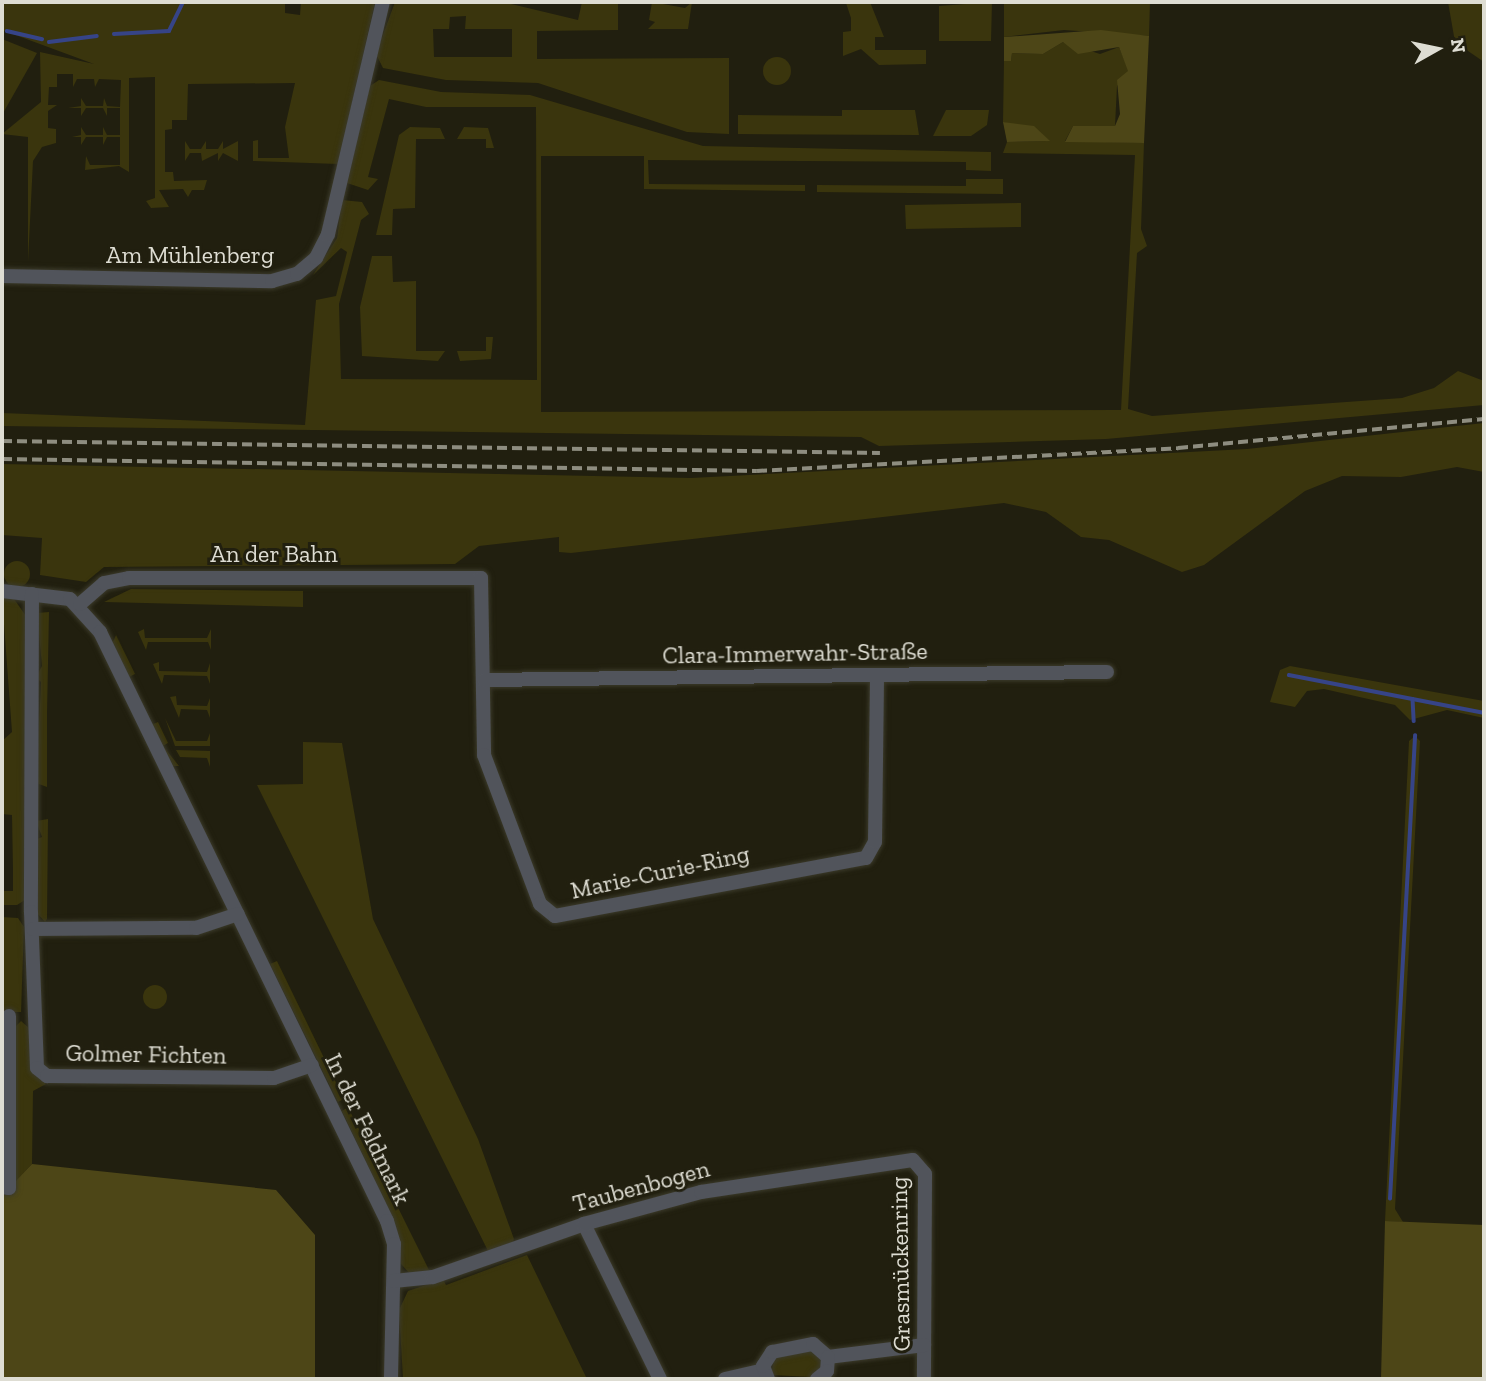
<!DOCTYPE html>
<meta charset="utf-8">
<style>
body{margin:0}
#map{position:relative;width:1486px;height:1381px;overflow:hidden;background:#211f0f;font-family:"Zilla Slab",serif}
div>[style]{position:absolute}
.green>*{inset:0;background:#3a350d}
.round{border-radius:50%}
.forest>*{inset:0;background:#4d4617}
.stream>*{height:3.5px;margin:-1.75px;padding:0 1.75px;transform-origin:1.75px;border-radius:1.75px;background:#364487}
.roads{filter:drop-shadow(0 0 2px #3b3a2a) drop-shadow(0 0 2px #3b3a2a)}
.minor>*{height:14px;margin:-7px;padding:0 7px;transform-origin:7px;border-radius:7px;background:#51545b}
.rail>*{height:3.5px;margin-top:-1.75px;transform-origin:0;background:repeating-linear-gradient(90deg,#8e8d80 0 10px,transparent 0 15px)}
span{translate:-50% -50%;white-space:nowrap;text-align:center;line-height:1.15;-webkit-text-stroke:6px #211f0f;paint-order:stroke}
.street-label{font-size:24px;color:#deddd3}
.frame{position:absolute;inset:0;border:4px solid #deddd3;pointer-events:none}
.north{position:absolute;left:1402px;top:14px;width:70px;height:70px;-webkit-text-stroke:5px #211f0f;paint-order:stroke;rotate:81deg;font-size:19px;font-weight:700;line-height:28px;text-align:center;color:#deddd3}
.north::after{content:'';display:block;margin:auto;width:24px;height:32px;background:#deddd3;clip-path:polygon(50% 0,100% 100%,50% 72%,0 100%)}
</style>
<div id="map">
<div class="green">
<i style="clip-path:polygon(2px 2px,275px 2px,285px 4px,285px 13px,300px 15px,301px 2px,375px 2px,338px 164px,253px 161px,253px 141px,258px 140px,258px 158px,289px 158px,285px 127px,295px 83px,188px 84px,187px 120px,172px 120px,172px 129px,165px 130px,165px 172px,173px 172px,174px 181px,207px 180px,204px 190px,192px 190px,188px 197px,183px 189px,159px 190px,169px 207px,151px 208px,146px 201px,155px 198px,155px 77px,129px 78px,129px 172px,119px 166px,85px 170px,86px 156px,90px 165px,120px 165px,120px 137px,107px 137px,103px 145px,103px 137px,86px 137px,81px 145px,81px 137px,72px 137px,81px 135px,81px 127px,86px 135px,103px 135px,103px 127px,107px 135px,120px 135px,120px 108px,107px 108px,107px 116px,103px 108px,86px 108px,81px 116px,81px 108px,68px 108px,81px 106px,81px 98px,86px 106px,103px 106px,104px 98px,107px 106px,120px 107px,121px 80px,99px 79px,95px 87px,94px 79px,77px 79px,73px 87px,73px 74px,57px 74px,57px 87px,49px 87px,48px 105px,57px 105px,48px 111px,48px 128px,56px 129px,56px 143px,42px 147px,33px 161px,28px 262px,28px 137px,2px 134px,41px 102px,40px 52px,94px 64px,2px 30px)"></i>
<i style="clip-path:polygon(evenodd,395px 2px,503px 2px,578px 20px,582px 2px,618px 2px,618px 30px,537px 31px,537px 59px,729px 58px,729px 134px,687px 132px,538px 83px,446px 80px,383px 68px,376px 54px,395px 2px,466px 16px,465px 29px,512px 29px,512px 57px,434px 57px,433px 29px,449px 29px,450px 17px,466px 16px)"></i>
<i style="clip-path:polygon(652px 2px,685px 8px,692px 2px,688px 29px,648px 29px,655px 22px,649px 20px)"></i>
<i style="clip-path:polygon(836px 2px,870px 2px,884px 37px,875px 37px,875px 50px,926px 50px,926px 64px,879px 65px,861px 49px,843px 56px,843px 32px,851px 31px,851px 18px,846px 3px)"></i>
<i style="clip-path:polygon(992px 2px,991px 41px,939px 41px,939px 6px)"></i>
<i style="clip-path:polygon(1004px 2px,1150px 2px,1149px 36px,1064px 30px,1004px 37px)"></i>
<i style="clip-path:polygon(1448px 2px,1484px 2px,1484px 62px,1455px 42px)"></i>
<i style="clip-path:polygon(2px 39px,37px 53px,2px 115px)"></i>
<i style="clip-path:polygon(1063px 42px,1100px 54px,1119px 47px,1129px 71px,1117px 86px,1115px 126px,1073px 126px,1065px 141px,1144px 143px,1141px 229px,1147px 246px,1137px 253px,1128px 409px,1152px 416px,1402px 398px,1434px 388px,1458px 371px,1484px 381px,1484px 405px,1106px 439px,879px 446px,861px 437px,2px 426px,2px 413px,305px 425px,316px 300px,336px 296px,347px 252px,341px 248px,313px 275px,337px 238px,342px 200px,362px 202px,369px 214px,361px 220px,339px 304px,341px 379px,537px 380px,536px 107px,426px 107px,389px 99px,368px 177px,378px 179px,368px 190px,347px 183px,370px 86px,379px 80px,441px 92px,530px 95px,703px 146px,991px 152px,991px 171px,966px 170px,966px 162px,648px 160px,649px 184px,805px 185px,805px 191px,644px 189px,644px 156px,541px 156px,541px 412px,1121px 410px,1135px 155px,1003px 153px,1007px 142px,1047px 141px,1038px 132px,1003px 122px,1004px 61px,1011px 61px,1012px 53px,1043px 54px)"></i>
<i class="round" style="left:763px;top:57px;width:28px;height:28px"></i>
<i style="clip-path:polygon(842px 110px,915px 110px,919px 135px,738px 134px,738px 115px,842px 116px)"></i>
<i style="clip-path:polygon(946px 110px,989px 110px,987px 125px,971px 136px,933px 136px)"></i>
<i style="clip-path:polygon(410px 127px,440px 128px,445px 139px,416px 139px,415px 208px,393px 209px,392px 235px,376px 235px,399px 135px)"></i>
<i style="clip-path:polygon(464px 127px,488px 128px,494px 148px,486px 148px,486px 139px,457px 139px)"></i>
<i style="clip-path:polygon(185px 141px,190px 149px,201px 149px,206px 141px,206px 149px,218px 149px,223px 141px,223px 149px,238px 141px,238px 161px,223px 153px,218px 161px,218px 153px,202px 161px,201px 153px,190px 153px,185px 161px)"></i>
<i style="clip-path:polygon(966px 179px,1003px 179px,1003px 194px,817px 192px,817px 185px,966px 186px)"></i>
<i style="clip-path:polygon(1021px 203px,1021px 227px,906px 229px,905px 205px)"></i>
<i style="clip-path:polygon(372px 256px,392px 256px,393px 282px,416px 281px,416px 351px,445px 351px,438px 361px,362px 356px,360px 307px)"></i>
<i style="clip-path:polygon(486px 337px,493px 337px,491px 359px,460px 361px,457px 351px,486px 351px)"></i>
<i style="clip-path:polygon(1484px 423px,1484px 472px,1457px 467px,1401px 477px,1342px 476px,1305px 491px,1204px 565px,1182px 572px,1109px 540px,1081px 537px,1046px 512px,1004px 503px,571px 553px,559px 552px,559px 537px,479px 546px,455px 564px,104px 567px,86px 582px,40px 575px,42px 538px,2px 535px,2px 464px,691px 478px,1247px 449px)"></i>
<i class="round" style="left:4px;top:561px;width:26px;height:26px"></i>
<i style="clip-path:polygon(131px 589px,303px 591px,303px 607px,104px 602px)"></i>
<i style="clip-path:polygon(2px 597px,14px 599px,26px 616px,25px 900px,17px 905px,2px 905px,2px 891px,13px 891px,13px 870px,12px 815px,2px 814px,2px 741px,12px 732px)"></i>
<i style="clip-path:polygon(49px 612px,47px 714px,47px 787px,36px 783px,41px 682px,36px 677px,42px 666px,37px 613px)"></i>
<i style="clip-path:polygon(144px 629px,145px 638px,207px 638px,211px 629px,211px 650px,208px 642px,148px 642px,146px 650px,138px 632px)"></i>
<i style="clip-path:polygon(116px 635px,135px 674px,129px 677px,112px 644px)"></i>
<i style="clip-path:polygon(159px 662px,159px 671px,207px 672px,210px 663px,210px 684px,207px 676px,164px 675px,162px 684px,153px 664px)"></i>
<i style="clip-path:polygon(1290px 666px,1484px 701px,1484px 718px,1447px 710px,1410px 720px,1395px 705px,1324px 689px,1307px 691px,1295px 707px,1270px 702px,1280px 670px)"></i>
<i style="clip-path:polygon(176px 696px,177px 705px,207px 706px,210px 698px,210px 718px,207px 710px,181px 709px,179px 718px,170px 697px)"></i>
<i style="clip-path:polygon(165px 718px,176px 741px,207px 741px,210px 733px,210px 746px,175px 746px)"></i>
<i style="clip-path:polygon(158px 722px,168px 743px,163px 746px,179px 766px,171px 766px,151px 725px)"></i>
<i style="clip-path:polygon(1415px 736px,1420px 741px,1395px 1209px,1403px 1222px,1385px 1221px,1409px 741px)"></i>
<i style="clip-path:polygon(303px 742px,342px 743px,373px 919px,478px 1139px,514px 1239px,510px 1250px,491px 1257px,257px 785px,303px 784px)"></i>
<i style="clip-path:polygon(176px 750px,210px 751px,210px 767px,207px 758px,180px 757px)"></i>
<i style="clip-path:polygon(48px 819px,47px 919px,45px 922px,37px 913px,37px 839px,42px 837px,36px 821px)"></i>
<i style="clip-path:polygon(2px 917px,18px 918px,24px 927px,21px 1012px,2px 1012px)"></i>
<i style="clip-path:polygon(277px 961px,344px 1099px,338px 1102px,270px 964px)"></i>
<i class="round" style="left:143px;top:985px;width:24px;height:24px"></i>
<i style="clip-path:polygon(21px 1021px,29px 1028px,30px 1066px,46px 1084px,33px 1091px,32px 1164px,15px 1182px,14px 1028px)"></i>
<i style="clip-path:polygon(348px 1107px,432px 1276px,412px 1276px,401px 1264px,390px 1212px,342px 1111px)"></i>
<i style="clip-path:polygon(527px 1255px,587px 1379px,403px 1379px,399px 1310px,408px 1291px,443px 1279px,446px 1285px)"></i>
<i style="clip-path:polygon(818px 1350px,824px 1366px,812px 1377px,771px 1375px,775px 1355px)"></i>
</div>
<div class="forest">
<i style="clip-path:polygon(1101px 30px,1149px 36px,1144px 143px,1065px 142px,1073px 126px,1115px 126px,1120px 114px,1117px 80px,1128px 71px,1119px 47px,1078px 54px,1063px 42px,1043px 54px,1012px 53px,1011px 61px,1004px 61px,1004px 37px)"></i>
<i style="clip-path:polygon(1003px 122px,1034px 126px,1050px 141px,1007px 142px)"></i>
<i style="clip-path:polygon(32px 1164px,276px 1190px,315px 1235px,315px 1379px,2px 1379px,2px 1187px,9px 1188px)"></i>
<i style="clip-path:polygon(1385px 1221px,1484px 1225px,1484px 1379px,1381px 1379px)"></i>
</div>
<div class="stream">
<i style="left:7px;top:31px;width:36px;rotate:13deg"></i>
<i style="left:114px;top:34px;width:55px;rotate:-3.1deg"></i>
<i style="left:169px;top:31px;width:32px;rotate:-64deg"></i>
<i style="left:49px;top:42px;width:48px;rotate:-7.1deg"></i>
<i style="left:1289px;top:675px;width:199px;rotate:11deg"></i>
<i style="left:1413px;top:699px;width:22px;rotate:87deg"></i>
<i style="left:1390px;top:1199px;width:464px;rotate:-86.9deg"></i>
</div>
<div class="roads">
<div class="minor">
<i style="left:2px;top:276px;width:270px;rotate:1.1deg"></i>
<i style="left:272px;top:281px;width:26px;rotate:-16deg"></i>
<i style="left:297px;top:274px;width:25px;rotate:-40deg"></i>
<i style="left:316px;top:258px;width:27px;rotate:-63deg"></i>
<i style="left:328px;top:234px;width:238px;rotate:-76.7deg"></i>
<i style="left:2px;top:591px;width:68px;rotate:6.7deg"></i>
<i style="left:70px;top:599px;width:45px;rotate:47.7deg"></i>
<i style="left:100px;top:632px;width:655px;rotate:64.02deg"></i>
<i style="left:387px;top:1221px;width:24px;rotate:73deg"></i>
<i style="left:394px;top:1244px;width:135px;rotate:91.3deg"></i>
<i style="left:32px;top:594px;width:318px;rotate:90.2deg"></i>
<i style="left:31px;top:912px;width:156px;rotate:87.8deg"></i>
<i style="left:37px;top:1068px;width:13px;rotate:39deg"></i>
<i style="left:47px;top:1076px;width:227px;rotate:0.5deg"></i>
<i style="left:274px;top:1078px;width:40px;rotate:-18.9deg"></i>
<i style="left:80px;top:604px;width:32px;rotate:-41deg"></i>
<i style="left:104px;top:583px;width:25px;rotate:-11deg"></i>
<i style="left:129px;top:578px;width:352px"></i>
<i style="left:481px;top:578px;width:177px;rotate:89deg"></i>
<i style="left:484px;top:755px;width:159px;rotate:69.4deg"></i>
<i style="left:540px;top:904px;width:19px;rotate:39deg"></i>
<i style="left:555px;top:916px;width:316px;rotate:-10.6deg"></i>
<i style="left:866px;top:858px;width:18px;rotate:-61deg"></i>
<i style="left:875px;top:842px;width:167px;rotate:-89.3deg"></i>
<i style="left:484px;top:680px;width:623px;rotate:-0.74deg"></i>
<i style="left:33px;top:929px;width:163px;rotate:-0.4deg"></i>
<i style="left:196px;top:928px;width:44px;rotate:-18.4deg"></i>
<i style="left:2px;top:1187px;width:7px;rotate:8deg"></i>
<i style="left:9px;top:1188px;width:172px;rotate:-90deg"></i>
<i style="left:584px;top:1224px;width:173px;rotate:63.9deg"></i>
<i style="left:394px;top:1281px;width:39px;rotate:-6deg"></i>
<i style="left:433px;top:1277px;width:160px;rotate:-19.3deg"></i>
<i style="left:584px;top:1224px;width:121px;rotate:-15.3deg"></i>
<i style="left:701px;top:1192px;width:214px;rotate:-8.6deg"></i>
<i style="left:913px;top:1160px;width:18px;rotate:49deg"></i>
<i style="left:925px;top:1174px;width:205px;rotate:90.3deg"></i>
<i style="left:828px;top:1357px;width:97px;rotate:-7.1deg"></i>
<i style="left:725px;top:1379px;width:40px;rotate:-13deg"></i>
<i style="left:768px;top:1379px;width:14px;rotate:-111deg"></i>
<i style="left:763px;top:1366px;width:17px;rotate:-57deg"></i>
<i style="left:772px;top:1352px;width:42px;rotate:-11deg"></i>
<i style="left:813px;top:1344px;width:20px;rotate:41deg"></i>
<i style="left:828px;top:1357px;width:14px;rotate:94deg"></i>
<i style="left:827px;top:1371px;width:13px;rotate:141deg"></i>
</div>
</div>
<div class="rail">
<i style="left:2px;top:441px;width:878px;rotate:0.78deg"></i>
<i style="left:2px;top:459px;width:755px;rotate:0.91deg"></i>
<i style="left:757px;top:471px;width:422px;rotate:-3.1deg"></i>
<i style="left:1178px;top:448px;width:307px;rotate:-5.4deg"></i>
</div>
<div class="street-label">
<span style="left:190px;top:255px">Am Mühlenberg</span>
<span style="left:274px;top:554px">An der Bahn</span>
<span style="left:795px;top:653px;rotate:-1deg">Clara-Immerwahr-Straße</span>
<span style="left:660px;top:872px;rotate:-12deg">Marie-Curie-Ring</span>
<span style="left:146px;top:1054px;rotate:1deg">Golmer Fichten</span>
<span style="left:368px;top:1129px;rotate:64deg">In der Feldmark</span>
<span style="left:641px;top:1186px;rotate:-15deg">Taubenbogen</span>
<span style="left:900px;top:1264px;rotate:-91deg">Grasmückenring</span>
</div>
<div class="frame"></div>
<div class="north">N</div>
</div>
